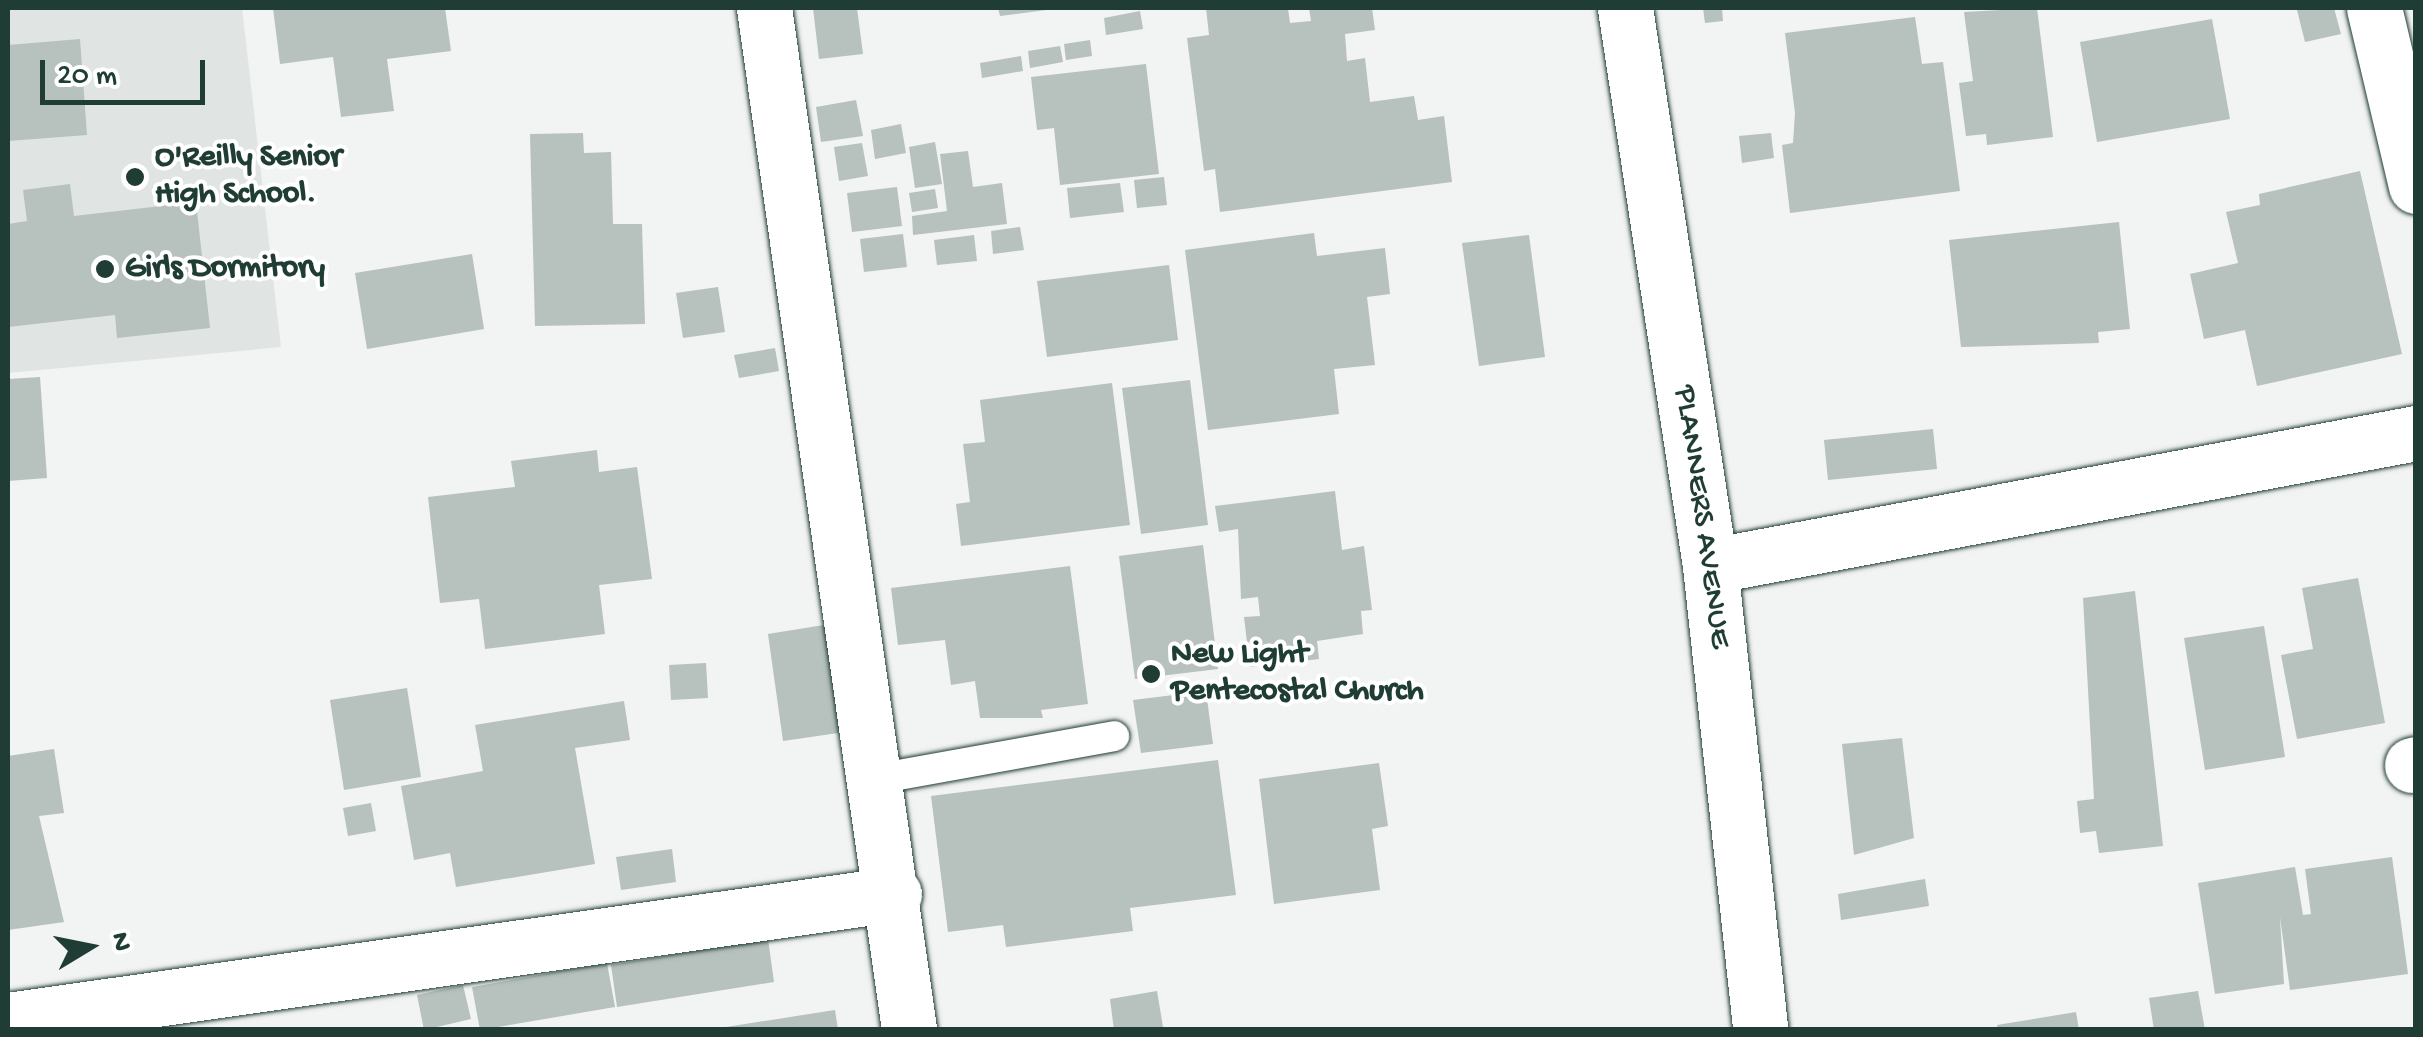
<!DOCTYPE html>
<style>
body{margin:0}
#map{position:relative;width:2423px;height:1037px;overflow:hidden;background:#f2f3f3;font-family:"Gochi Hand",sans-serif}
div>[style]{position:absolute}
.built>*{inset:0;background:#e0e4e3}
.building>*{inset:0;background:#b7c1bd}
.roads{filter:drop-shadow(0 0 2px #1f3d34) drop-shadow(0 0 2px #1f3d34)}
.lane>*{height:30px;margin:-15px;padding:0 15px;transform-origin:15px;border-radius:15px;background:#fff}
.street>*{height:55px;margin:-27.5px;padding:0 27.5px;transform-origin:27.5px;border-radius:27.5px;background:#fff}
.dots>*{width:28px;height:28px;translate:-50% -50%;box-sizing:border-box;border:5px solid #fff;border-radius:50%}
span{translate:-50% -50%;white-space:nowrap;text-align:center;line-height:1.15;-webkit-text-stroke:8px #fff;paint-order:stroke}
.poi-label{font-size:32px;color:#1f3d34;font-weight:700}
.left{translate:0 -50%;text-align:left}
.street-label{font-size:32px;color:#1f3d34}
.frame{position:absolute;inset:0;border:10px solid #1f3d34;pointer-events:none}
.north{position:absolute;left:40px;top:897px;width:100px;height:100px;-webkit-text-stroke:8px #fff;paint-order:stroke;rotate:80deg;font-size:28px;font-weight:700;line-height:40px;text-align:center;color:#1f3d34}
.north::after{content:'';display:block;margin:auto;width:35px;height:45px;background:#1f3d34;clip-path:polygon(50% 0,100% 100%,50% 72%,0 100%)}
.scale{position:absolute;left:40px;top:60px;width:165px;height:45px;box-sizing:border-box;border:5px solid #1f3d34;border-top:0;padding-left:12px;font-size:30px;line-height:35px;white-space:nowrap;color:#1f3d34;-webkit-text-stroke:8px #fff;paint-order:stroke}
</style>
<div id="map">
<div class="built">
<i style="clip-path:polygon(8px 8px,242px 8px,281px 347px,8px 373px)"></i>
</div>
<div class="building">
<i style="clip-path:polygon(273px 8px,445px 8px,451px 51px,387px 59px,394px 111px,341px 117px,333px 57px,280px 64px)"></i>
<i style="clip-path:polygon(813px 8px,857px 8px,863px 54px,819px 59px)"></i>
<i style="clip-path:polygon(998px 8px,1046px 8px,1046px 10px,1000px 16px)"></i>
<i style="clip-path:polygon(1206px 8px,1288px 8px,1290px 23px,1311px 21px,1309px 8px,1372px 8px,1375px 30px,1345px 34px,1347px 61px,1365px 58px,1370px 102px,1414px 96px,1418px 120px,1444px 116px,1452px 182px,1220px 212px,1215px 169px,1204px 171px,1187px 38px,1209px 35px)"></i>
<i style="clip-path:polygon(1703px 8px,1722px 8px,1723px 21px,1705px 23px)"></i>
<i style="clip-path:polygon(2037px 8px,2053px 137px,1987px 145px,1986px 134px,1966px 136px,1959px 83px,1973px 81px,1964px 12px)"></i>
<i style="clip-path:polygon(2334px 8px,2341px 34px,2305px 42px,2297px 10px)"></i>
<i style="clip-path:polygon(1140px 11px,1143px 29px,1106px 35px,1104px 18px)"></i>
<i style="clip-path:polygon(1915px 17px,1922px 64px,1943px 62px,1960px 191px,1790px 213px,1782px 145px,1793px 143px,1795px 113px,1785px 33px)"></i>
<i style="clip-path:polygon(2212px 19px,2230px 119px,2097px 142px,2080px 42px)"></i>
<i style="clip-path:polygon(80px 39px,87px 135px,8px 141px,8px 45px)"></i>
<i style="clip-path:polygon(1090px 40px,1092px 56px,1066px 60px,1064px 44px)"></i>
<i style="clip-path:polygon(1060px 46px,1063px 62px,1030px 68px,1028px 51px)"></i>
<i style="clip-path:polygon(1021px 56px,1023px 71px,982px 78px,980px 63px)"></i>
<i style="clip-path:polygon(1146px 64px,1159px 174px,1060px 185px,1054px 128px,1037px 130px,1031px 77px)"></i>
<i style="clip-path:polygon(856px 100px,863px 136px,821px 142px,816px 107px)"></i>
<i style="clip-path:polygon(901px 124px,906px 153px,875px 159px,871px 130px)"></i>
<i style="clip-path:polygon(583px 133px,584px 153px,611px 152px,613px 224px,642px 224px,645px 324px,535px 326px,530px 134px)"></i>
<i style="clip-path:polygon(1771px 133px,1774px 158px,1742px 163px,1739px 136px)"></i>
<i style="clip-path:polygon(935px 142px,942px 184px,915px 188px,909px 147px)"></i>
<i style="clip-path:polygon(862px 143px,868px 176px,839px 181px,834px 147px)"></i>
<i style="clip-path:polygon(968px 151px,973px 187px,1002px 183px,1007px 224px,913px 235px,912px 216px,947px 211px,940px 154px)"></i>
<i style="clip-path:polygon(2360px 171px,2402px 354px,2257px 386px,2245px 330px,2204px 339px,2190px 274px,2238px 263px,2226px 212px,2260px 205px,2259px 194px)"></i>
<i style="clip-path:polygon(1164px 177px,1167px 205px,1137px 208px,1134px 180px)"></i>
<i style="clip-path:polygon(1120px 183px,1124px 212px,1070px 218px,1067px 188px)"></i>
<i style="clip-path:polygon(70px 184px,74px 216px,196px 202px,210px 328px,117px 338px,115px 315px,8px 327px,8px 224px,27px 221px,23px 190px)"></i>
<i style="clip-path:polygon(897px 187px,902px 226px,852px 232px,847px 193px)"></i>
<i style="clip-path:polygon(935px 189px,938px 208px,912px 212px,909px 193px)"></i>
<i style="clip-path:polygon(2119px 222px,2130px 329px,2098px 332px,2099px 343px,1961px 347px,1949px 240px)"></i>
<i style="clip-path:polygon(1020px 227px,1024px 250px,993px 254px,991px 231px)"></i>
<i style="clip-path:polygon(1314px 233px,1317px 256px,1385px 248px,1390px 294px,1367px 297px,1375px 365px,1334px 369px,1339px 414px,1208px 430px,1185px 250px)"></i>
<i style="clip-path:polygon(903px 234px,907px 267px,864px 272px,860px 239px)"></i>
<i style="clip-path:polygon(974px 235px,977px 261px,937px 265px,934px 240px)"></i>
<i style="clip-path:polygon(1529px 235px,1545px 357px,1479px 366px,1462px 243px)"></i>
<i style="clip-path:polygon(472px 254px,484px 329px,367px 349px,355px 273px)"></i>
<i style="clip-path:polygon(1169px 265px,1178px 340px,1047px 357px,1037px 281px)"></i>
<i style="clip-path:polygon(718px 287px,725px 332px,683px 338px,676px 293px)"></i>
<i style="clip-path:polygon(775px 348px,779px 371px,739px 378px,734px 355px)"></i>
<i style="clip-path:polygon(40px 377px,47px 478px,8px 481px,8px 379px)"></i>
<i style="clip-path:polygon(1190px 380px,1208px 525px,1141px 534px,1122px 388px)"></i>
<i style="clip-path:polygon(1112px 383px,1130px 525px,961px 546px,956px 504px,970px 502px,963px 444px,985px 442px,980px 400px)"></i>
<i style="clip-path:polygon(1933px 429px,1937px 469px,1828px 480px,1824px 440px)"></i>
<i style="clip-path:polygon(597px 450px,599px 472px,637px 467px,652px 579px,599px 585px,605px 634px,485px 649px,479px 599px,440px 603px,428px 497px,515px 487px,511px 461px)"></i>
<i style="clip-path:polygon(1335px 491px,1342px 550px,1364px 546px,1372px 610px,1361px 611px,1363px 634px,1317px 641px,1319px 659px,1250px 667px,1244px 617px,1260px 616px,1258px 597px,1241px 599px,1238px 529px,1219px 532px,1215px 506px)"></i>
<i style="clip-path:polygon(1203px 545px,1218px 669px,1135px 679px,1119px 556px)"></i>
<i style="clip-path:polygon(1070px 566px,1088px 704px,1041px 710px,1043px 718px,980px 718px,975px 681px,951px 685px,945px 640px,898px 645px,891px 588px)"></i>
<i style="clip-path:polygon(2358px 578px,2385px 723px,2297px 739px,2281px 655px,2313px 649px,2302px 588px)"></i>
<i style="clip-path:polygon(2135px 591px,2163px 846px,2099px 853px,2096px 831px,2080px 833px,2077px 801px,2094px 799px,2083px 598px)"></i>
<i style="clip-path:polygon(830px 624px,845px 732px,783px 741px,768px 634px)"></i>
<i style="clip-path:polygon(2264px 626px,2285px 757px,2205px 770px,2184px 638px)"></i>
<i style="clip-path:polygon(706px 663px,708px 698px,671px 700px,669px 665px)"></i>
<i style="clip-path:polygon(407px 688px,421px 777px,344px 790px,330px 700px)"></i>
<i style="clip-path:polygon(1206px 691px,1213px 744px,1141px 753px,1133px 700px)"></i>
<i style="clip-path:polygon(624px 701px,630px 740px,575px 748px,595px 864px,456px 887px,450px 853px,414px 860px,401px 786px,483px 771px,475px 725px)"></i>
<i style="clip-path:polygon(1902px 738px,1914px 838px,1854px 855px,1842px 744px)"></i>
<i style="clip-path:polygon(54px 749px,64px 813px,39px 816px,64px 922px,8px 930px,8px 756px)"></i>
<i style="clip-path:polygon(1218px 760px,1236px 895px,1130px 908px,1133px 931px,1006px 947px,1003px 925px,948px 932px,931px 796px)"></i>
<i style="clip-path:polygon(1379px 763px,1388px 826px,1372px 829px,1380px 890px,1274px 904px,1259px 779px)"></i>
<i style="clip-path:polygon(371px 803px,376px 831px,348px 836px,343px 808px)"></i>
<i style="clip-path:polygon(672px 849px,676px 882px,621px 890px,616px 857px)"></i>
<i style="clip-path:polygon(2392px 857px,2408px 974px,2290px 990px,2280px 917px,2284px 984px,2215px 994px,2198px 883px,2295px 867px,2303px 915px,2311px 914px,2305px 869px)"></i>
<i style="clip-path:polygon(1925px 879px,1929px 906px,1841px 920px,1838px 894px)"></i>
<i style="clip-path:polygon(768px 939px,774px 982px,617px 1007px,611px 965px)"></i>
<i style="clip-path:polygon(607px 963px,615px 1007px,480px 1030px,472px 987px)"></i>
<i style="clip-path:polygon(463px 985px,471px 1019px,424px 1030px,417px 995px)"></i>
<i style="clip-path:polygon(1157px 991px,1163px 1027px,1114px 1030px,1110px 999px)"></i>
<i style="clip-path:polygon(2198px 991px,2205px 1030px,2154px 1030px,2149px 998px)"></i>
<i style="clip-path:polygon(835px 1010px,838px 1030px,726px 1030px,726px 1027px)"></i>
<i style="clip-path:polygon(2076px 1012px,2079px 1030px,1998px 1030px,1997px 1025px)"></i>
</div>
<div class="roads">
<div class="lane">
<i style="left:876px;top:779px;width:242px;rotate:-10.2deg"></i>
</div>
<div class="street">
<i style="left:764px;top:8px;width:1032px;rotate:81.92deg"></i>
<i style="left:1625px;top:8px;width:564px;rotate:81.34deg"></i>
<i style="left:1710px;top:566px;width:467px;rotate:83.8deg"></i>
<i style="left:2374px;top:8px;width:183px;rotate:76.7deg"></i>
<i style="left:1710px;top:566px;width:718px;rotate:-10.67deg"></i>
<i style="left:2412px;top:765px;width:4px;rotate:-14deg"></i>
<i style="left:8px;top:1020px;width:895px;rotate:-8.09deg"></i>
</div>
</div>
<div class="dots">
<i style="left:135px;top:177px;background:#1f3d34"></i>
<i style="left:105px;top:269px;background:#1f3d34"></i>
<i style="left:1151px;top:674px;background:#1f3d34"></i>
</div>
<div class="poi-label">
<span class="left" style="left:155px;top:177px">O'Reilly Senior<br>High School.</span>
<span class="left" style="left:125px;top:269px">Girls Dormitory</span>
<span class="left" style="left:1171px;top:674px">New Light<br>Pentecostal Church</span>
</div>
<div class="street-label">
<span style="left:1701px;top:517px;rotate:82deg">PLANNERS AVENUE</span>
</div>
<div class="frame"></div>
<div class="north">N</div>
<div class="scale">20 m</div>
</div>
